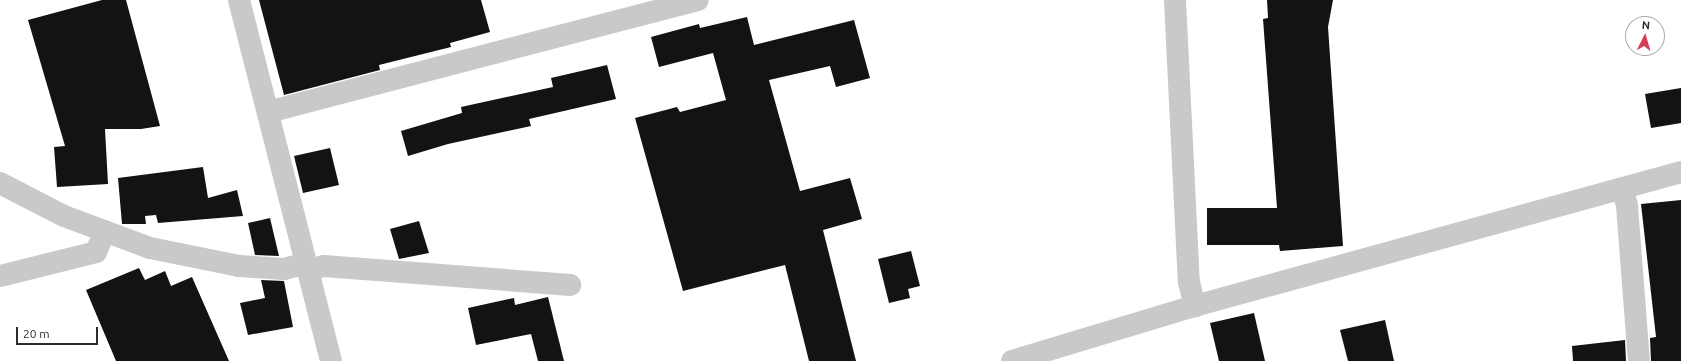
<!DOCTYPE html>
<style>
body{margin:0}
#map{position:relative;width:1681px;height:361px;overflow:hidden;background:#fff;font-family:Ubuntu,sans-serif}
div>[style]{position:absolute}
.building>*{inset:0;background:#131313}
.minor>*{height:22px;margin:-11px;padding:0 11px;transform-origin:11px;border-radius:11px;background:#c9c9c9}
span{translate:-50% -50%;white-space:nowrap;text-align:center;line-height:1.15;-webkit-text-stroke:4px #fff;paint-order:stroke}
.north{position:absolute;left:1625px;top:16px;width:40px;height:40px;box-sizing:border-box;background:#fff;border:1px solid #ababab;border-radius:50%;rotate:5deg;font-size:11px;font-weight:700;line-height:16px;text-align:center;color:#2c2c2c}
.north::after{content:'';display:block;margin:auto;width:14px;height:18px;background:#d53c56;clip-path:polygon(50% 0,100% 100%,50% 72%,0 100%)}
.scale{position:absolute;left:16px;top:327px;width:82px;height:18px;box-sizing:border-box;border:2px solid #2c2c2c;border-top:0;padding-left:5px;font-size:12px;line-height:14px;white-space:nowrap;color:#2c2c2c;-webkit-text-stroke:3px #fff;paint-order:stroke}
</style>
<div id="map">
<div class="building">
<i style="clip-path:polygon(102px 0,126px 0,160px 126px,141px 129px,105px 129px,108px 184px,57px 187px,54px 147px,65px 146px,28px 20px)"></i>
<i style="clip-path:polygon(259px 0,481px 0,490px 32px,450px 43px,451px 47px,379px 65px,380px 70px,284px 95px)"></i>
<i style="clip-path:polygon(1267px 0,1333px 0,1328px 27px,1343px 246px,1280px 251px,1279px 245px,1207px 245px,1207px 208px,1277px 208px,1263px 19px,1268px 18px)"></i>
<i style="clip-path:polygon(747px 17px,754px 45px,854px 20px,870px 78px,836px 87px,830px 66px,769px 80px,800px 191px,850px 178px,862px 219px,823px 230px,856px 361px,809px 361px,785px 265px,683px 291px,635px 118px,677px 107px,680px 112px,726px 100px,713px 53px,659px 67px,651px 37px,699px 24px,700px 28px)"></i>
<i style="clip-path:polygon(607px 65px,616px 99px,529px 119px,531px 126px,448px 144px,408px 156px,401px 131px,462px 113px,461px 107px,553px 87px,551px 78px)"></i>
<i style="clip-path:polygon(1681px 88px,1681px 123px,1651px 128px,1645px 94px)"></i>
<i style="clip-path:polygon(330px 148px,339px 185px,303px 193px,294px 156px)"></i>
<i style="clip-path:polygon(203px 167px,208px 198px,237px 190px,243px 216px,158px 223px,156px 215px,145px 216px,146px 224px,122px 224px,118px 178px)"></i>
<i style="clip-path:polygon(1681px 200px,1681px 361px,1651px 361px,1650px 338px,1656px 337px,1641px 204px)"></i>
<i style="clip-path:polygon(270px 218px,279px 256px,255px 255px,248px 223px)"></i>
<i style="clip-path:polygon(419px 221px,429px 253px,399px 259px,390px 229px)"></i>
<i style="clip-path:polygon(911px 251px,920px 286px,908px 289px,910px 298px,889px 303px,878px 259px)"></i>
<i style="clip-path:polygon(139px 268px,145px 280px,165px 271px,171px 286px,192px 277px,229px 361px,116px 361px,86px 290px)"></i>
<i style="clip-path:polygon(261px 280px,284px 281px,293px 327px,248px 335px,240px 303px,265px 298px)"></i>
<i style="clip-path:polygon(548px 297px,564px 361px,538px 361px,531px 334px,476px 345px,468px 308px,514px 298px,515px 305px)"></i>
<i style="clip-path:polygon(1254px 313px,1265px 361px,1219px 361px,1210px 323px)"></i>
<i style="clip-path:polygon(1385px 320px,1394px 361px,1348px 361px,1340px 330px)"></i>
<i style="clip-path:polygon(1625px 340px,1626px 361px,1573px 361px,1572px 346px)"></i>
</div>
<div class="minor">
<i style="left:239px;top:0;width:373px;rotate:75.7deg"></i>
<i style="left:1175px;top:0;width:282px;rotate:87.2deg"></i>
<i style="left:1189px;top:282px;width:25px;rotate:76deg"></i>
<i style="left:268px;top:112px;width:444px;rotate:-14.6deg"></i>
<i style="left:0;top:183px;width:72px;rotate:27.3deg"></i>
<i style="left:64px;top:216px;width:92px;rotate:20.4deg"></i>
<i style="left:150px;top:248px;width:91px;rotate:11.4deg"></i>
<i style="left:239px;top:266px;width:45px;rotate:3.8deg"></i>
<i style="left:284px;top:269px;width:23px;rotate:-15deg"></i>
<i style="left:1622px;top:188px;width:19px;rotate:74deg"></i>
<i style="left:1627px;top:206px;width:155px;rotate:85.6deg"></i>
<i style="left:308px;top:270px;width:16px;rotate:-14deg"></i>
<i style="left:324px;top:266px;width:247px;rotate:4.4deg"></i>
<i style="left:0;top:276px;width:99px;rotate:-14deg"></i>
<i style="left:96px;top:252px;width:21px;rotate:-67deg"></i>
<i style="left:1012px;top:361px;width:187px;rotate:-16.8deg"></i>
<i style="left:1191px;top:307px;width:508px;rotate:-15.4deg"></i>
</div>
<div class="north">N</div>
<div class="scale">20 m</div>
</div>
